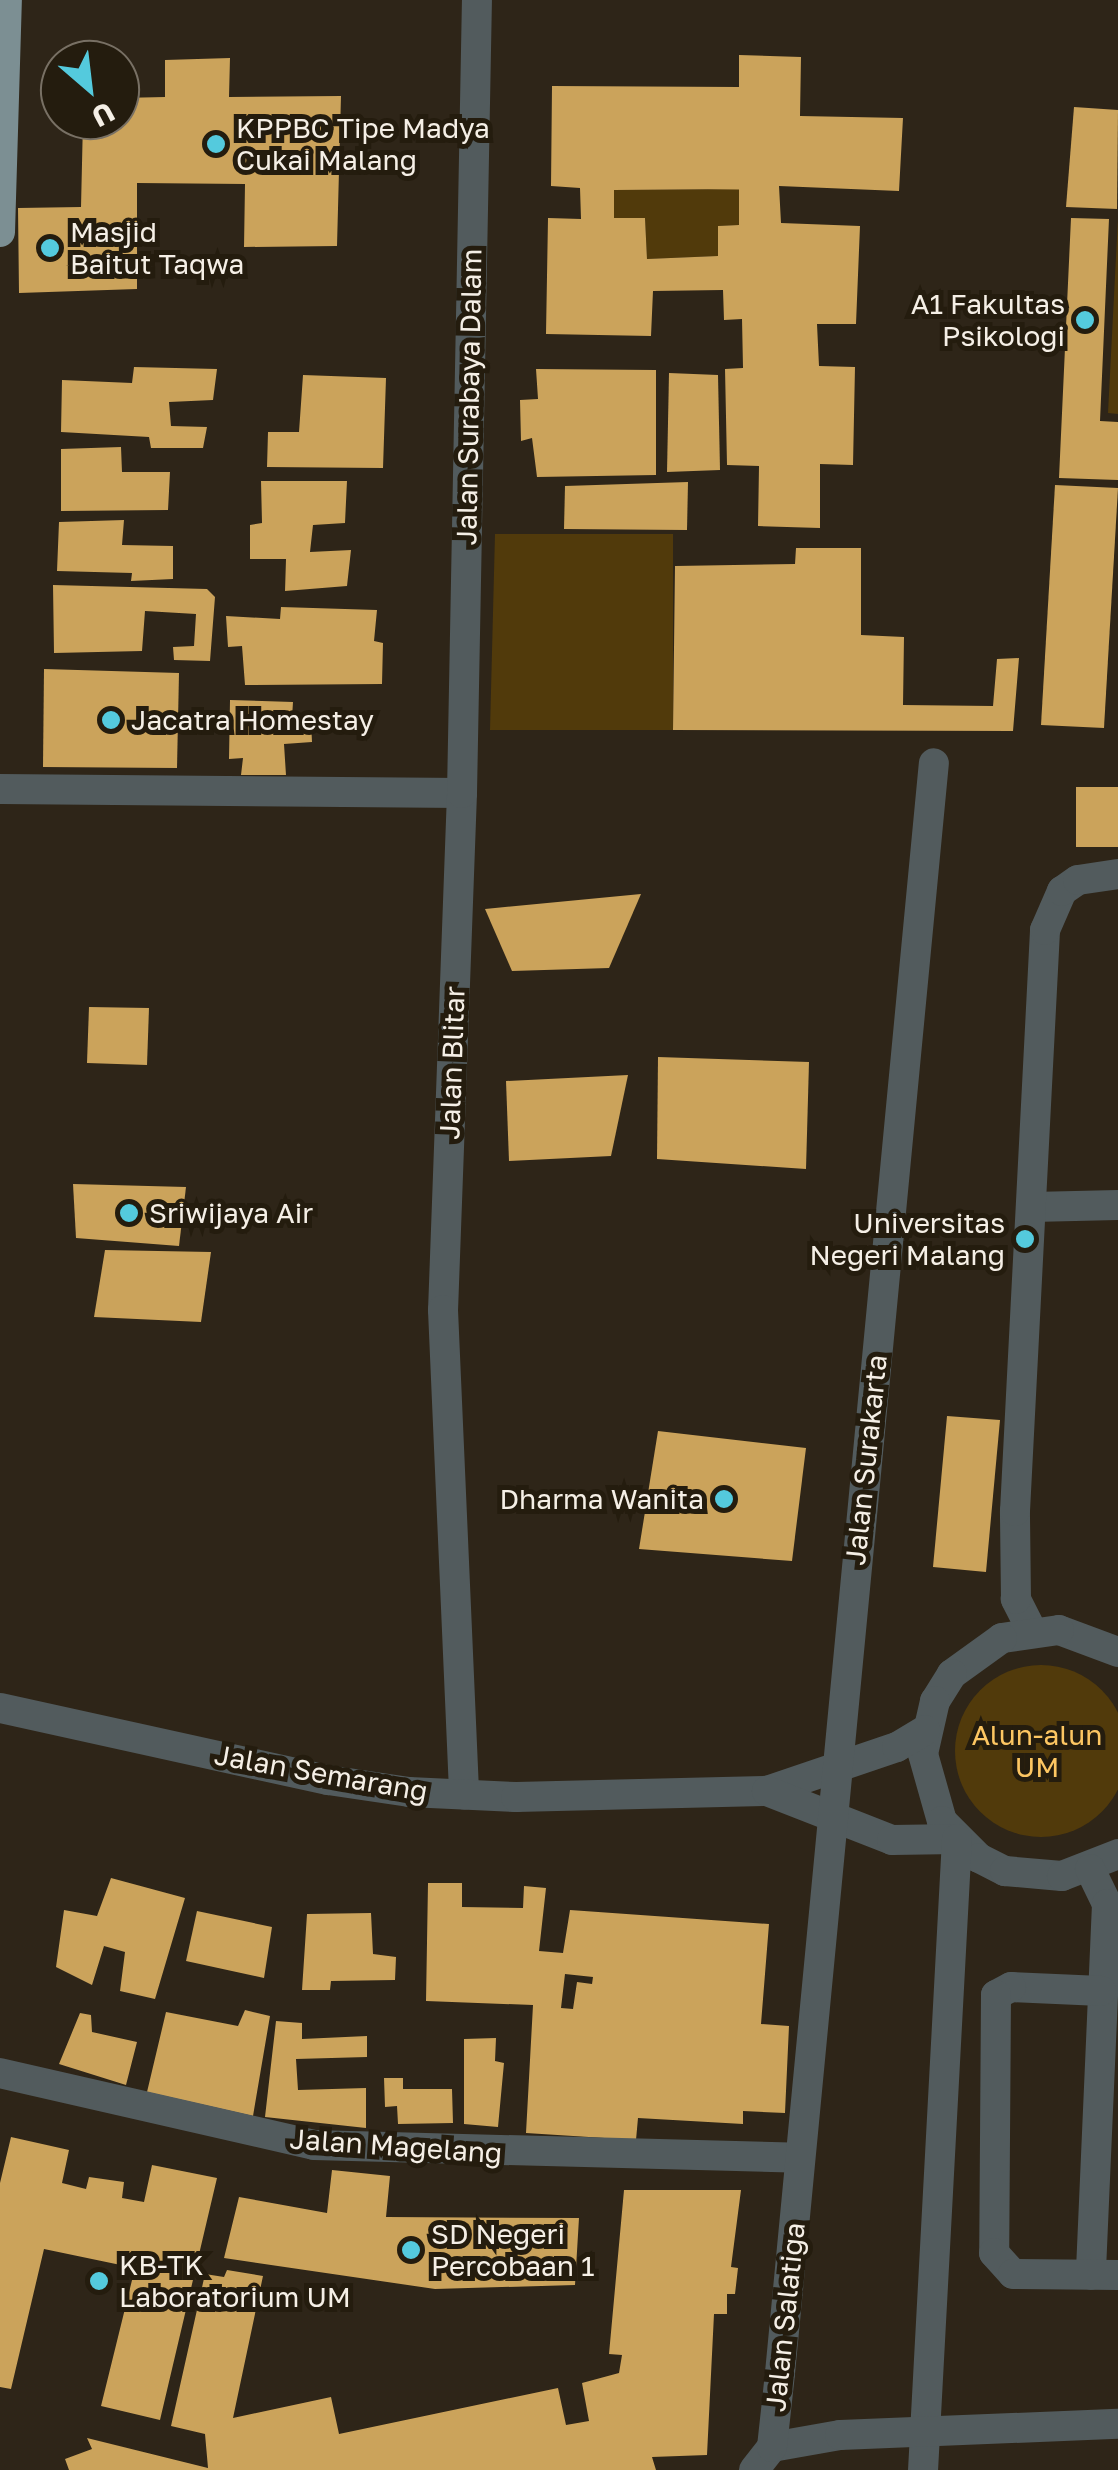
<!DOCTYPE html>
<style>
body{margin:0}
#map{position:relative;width:1118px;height:2470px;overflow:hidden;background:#2e2518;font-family:"Golos Text",sans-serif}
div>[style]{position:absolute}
.green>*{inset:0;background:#513a0b}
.round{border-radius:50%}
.building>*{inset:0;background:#cba35b}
.minor>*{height:30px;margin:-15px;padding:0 15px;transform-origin:15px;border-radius:15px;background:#525b5d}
.major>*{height:30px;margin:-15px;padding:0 15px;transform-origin:15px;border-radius:15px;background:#7c8f93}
.dots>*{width:28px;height:28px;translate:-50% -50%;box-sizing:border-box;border:5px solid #241c0e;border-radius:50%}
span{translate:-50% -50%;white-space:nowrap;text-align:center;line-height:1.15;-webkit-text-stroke:10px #241c0e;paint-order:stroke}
.poi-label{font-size:28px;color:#f5efe6}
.left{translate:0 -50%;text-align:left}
.right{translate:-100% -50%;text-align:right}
.street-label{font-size:28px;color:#f5efe6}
.park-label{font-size:28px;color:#fdc662}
.north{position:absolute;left:40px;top:40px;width:100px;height:100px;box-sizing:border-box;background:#241c0e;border:2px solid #787064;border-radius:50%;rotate:152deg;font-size:28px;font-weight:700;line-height:40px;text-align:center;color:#f5efe6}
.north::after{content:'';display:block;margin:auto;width:35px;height:45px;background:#54cadd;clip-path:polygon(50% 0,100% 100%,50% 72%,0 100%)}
</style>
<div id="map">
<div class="green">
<i style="clip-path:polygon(739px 189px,739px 225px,718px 226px,718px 256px,647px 259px,645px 218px,614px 218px,614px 190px)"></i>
<i style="clip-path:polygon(1118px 218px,1118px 414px,1108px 413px)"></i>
<i style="clip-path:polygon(495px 534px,673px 534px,673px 730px,490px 730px)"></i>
<i class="round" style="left:955px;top:1665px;width:172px;height:172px"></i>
</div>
<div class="building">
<i style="clip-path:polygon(evenodd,739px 55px,801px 57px,800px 116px,903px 118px,899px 191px,779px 186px,781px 223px,860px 226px,856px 324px,817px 324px,819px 366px,855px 367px,853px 465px,820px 464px,820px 528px,758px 526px,759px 466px,727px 465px,725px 369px,743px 368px,742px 319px,724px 320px,723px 290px,653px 291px,651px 336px,546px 334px,548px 218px,581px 219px,580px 188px,551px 186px,552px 86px,739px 87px,739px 55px,739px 189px,739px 225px,718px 226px,718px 256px,647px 259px,645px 218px,614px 218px,614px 190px,739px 189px)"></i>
<i style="clip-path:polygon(230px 58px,229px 97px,341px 96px,337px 246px,244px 247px,245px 184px,137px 183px,137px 289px,19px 293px,18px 208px,81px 207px,83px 120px,120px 120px,120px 98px,165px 97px,165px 60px)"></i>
<i style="clip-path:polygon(1074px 107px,1118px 110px,1117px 209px,1066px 207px)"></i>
<i style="clip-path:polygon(1071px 218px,1109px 219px,1100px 421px,1118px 422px,1118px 480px,1059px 478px)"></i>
<i style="clip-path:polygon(134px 367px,217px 369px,213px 400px,169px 402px,171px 426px,207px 427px,203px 448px,151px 448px,149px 437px,61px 432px,62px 380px,132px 383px)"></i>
<i style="clip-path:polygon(536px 369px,656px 370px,656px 475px,537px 477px,532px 438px,521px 441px,520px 400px,538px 399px)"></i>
<i style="clip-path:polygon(669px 373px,718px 375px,720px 470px,667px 472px)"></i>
<i style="clip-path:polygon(303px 375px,386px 378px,383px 468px,267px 467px,268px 432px,299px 432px)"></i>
<i style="clip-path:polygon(121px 447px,122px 472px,170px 472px,168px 510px,61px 511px,61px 449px)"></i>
<i style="clip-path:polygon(261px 481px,347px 481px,345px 523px,313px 525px,310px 552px,351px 550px,347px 586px,285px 591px,286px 559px,250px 559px,250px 525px,262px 523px)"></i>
<i style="clip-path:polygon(688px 482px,687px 530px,564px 529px,565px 486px)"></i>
<i style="clip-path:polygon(1055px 485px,1118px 488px,1104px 728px,1041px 725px)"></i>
<i style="clip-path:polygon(124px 520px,122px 545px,173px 546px,173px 579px,131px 581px,132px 573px,57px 571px,59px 522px)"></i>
<i style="clip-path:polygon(796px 548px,861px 548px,861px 635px,904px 637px,903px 705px,993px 706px,997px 659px,1019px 658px,1013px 731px,673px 730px,675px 566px,795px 564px)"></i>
<i style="clip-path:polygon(53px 585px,207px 589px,215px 597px,210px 661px,174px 660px,173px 647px,194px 646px,196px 614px,145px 611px,142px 651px,54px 653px)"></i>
<i style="clip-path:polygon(281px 607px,377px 610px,374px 641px,383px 643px,382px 684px,245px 685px,242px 646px,228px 647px,226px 616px,280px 619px)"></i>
<i style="clip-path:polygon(44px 669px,179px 673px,177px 768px,43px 767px)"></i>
<i style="clip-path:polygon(230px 700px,293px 702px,292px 718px,311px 720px,312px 742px,284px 744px,286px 775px,241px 775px,243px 758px,229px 759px)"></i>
<i style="clip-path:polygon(1076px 787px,1118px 787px,1118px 847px,1076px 847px)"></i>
<i style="clip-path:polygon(641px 894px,609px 968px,512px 971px,485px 909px)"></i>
<i style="clip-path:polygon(89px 1007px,149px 1008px,147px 1065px,87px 1063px)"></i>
<i style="clip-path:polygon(658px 1057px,809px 1062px,806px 1169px,657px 1159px)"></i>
<i style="clip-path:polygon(628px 1075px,611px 1156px,509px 1161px,506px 1081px)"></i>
<i style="clip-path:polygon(73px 1184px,186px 1187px,179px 1246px,76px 1238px)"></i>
<i style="clip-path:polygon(105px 1250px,211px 1252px,201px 1322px,94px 1317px)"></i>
<i style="clip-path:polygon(947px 1416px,1000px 1420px,986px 1572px,933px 1567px)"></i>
<i style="clip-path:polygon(658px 1431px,806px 1448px,792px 1561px,639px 1549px)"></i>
<i style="clip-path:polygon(111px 1878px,185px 1898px,155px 1999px,120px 1991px,125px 1952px,104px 1946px,92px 1985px,56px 1967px,64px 1910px,97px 1916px)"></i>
<i style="clip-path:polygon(evenodd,428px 1883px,462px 1883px,462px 1907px,523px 1908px,524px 1886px,546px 1888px,539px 1951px,563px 1953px,570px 1910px,769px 1924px,761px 2024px,789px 2026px,785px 2113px,743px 2111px,743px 2124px,638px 2118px,636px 2140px,526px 2133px,533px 2005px,426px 2001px,428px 1883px,565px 1974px,593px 1977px,592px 1984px,577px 1982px,573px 2009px,561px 2008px,565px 1974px)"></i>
<i style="clip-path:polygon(197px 1911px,272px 1927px,264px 1978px,186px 1961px)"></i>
<i style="clip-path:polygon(371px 1913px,373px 1954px,396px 1957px,395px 1980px,331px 1981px,330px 1990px,302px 1990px,307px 1914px)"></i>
<i style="clip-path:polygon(245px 2010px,270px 2016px,253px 2116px,147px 2092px,166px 2012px,238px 2026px)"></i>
<i style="clip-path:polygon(80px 2013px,91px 2015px,92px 2032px,137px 2042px,126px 2085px,59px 2064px)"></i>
<i style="clip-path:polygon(276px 2021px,302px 2023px,302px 2039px,367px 2036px,367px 2057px,296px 2059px,298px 2090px,366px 2088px,366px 2128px,265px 2117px)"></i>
<i style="clip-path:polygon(496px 2038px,495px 2061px,504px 2063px,498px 2127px,464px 2124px,464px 2039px)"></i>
<i style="clip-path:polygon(384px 2078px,403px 2078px,403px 2089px,452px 2089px,453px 2123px,398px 2124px,397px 2106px,385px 2107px)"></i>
<i style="clip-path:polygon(11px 2137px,69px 2150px,62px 2183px,86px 2189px,89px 2177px,124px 2182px,122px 2198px,144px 2202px,152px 2165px,217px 2178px,160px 2420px,101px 2406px,135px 2268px,44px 2249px,11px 2389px,0 2387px,0 2183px)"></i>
<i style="clip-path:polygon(332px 2170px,390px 2176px,386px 2217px,579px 2218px,575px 2285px,435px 2289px,224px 2258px,239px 2197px,327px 2213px)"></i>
<i style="clip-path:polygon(624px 2190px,741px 2190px,731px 2267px,738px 2268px,735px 2294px,727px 2294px,727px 2314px,714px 2314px,707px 2455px,652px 2457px,656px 2470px,69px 2470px,65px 2459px,92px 2449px,87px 2438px,208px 2468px,205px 2434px,171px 2426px,205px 2274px,224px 2277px,227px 2270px,263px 2276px,233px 2418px,331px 2397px,339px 2434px,558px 2388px,566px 2425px,589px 2421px,582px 2383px,619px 2373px,622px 2355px,609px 2354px)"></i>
</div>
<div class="minor">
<i style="left:0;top:789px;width:462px;rotate:0.5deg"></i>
<i style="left:462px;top:793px;width:517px;rotate:92.1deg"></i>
<i style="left:443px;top:1310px;width:485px;rotate:87.5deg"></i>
<i style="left:462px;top:793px;width:793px;rotate:-88.92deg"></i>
<i style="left:1032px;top:1207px;width:86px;rotate:-1.3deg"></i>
<i style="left:1032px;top:1631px;width:36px;rotate:-117deg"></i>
<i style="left:1016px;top:1599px;width:88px;rotate:-90.7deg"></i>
<i style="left:1015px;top:1511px;width:582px;rotate:-87.04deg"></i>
<i style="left:1045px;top:930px;width:43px;rotate:-66.4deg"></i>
<i style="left:1062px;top:891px;width:19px;rotate:-35deg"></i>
<i style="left:1078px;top:880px;width:40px;rotate:-8.5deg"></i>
<i style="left:1118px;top:1652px;width:63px;rotate:-159.6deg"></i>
<i style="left:1059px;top:1630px;width:58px;rotate:172deg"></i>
<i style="left:1002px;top:1638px;width:62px;rotate:144.2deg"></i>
<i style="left:952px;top:1674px;width:32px;rotate:122deg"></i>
<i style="left:935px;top:1701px;width:54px;rotate:102.8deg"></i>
<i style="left:923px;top:1754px;width:70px;rotate:74.2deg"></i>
<i style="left:942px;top:1821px;width:52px;rotate:45deg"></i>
<i style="left:979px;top:1858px;width:29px;rotate:27deg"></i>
<i style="left:1005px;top:1871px;width:57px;rotate:5deg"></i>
<i style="left:1062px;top:1876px;width:60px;rotate:-21.4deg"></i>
<i style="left:0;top:1708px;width:336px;rotate:12.4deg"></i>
<i style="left:328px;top:1780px;width:82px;rotate:8.4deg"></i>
<i style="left:409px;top:1792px;width:107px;rotate:2.7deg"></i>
<i style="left:516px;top:1797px;width:251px;rotate:-1.4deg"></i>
<i style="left:767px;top:1791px;width:137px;rotate:-18.7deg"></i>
<i style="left:897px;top:1747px;width:33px;rotate:-31deg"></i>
<i style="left:767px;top:1791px;width:134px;rotate:21.4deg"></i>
<i style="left:892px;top:1840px;width:65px;rotate:-0.9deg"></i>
<i style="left:957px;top:1839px;width:632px;rotate:93.08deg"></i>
<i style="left:1090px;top:1869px;width:39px;rotate:64deg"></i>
<i style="left:1107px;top:1904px;width:371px;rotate:92.5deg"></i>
<i style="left:1101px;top:1991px;width:90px;rotate:-177.5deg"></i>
<i style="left:1011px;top:1987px;width:17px;rotate:152deg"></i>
<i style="left:996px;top:1995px;width:258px;rotate:90.4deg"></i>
<i style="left:994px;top:2253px;width:28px;rotate:48deg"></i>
<i style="left:1013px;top:2274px;width:105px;rotate:0.5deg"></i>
<i style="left:0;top:2073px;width:322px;rotate:12.9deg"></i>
<i style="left:314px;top:2145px;width:486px;rotate:1.5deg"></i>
<i style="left:772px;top:2447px;width:69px;rotate:-10deg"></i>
<i style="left:840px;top:2435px;width:278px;rotate:-2.3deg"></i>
<i style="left:754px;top:2470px;width:29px;rotate:-52deg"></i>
<i style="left:772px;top:2447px;width:74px;rotate:-83.8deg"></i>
<i style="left:780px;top:2373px;width:1617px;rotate:-84.54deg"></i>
</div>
<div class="major">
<i style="left:0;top:232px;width:232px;rotate:-88.3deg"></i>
</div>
<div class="dots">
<i style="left:216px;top:144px;background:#54cadd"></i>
<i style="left:50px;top:248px;background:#54cadd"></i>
<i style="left:1085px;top:320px;background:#54cadd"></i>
<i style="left:111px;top:720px;background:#54cadd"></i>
<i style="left:129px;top:1213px;background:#54cadd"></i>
<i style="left:1025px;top:1239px;background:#54cadd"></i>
<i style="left:724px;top:1499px;background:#54cadd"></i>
<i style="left:411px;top:2250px;background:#54cadd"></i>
<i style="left:99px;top:2281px;background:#54cadd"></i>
</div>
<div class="poi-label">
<span class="left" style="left:236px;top:144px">KPPBC Tipe Madya<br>Cukai Malang</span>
<span class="left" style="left:70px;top:248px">Masjid<br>Baitut Taqwa</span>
<span class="right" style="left:1065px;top:320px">A1 Fakultas<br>Psikologi</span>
<span class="left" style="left:131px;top:720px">Jacatra Homestay</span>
<span class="left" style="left:149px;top:1213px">Sriwijaya Air</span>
<span class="right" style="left:1005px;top:1239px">Universitas<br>Negeri Malang</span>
<span class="right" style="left:704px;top:1499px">Dharma Wanita</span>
<span class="left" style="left:431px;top:2250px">SD Negeri<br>Percobaan 1</span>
<span class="left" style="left:119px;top:2281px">KB-TK<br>Laboratorium UM</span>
</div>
<div class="street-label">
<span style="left:469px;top:397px;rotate:-89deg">Jalan Surabaya Dalam</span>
<span style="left:452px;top:1063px;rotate:-88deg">Jalan Blitar</span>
<span style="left:866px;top:1460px;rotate:-84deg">Jalan Surakarta</span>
<span style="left:321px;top:1773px;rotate:10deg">Jalan Semarang</span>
<span style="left:396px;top:2146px;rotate:4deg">Jalan Magelang</span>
<span style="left:785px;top:2317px;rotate:-84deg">Jalan Salatiga</span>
</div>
<div class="park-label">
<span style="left:1037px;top:1751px">Alun-alun<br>UM</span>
</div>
<div class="north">U</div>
</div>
